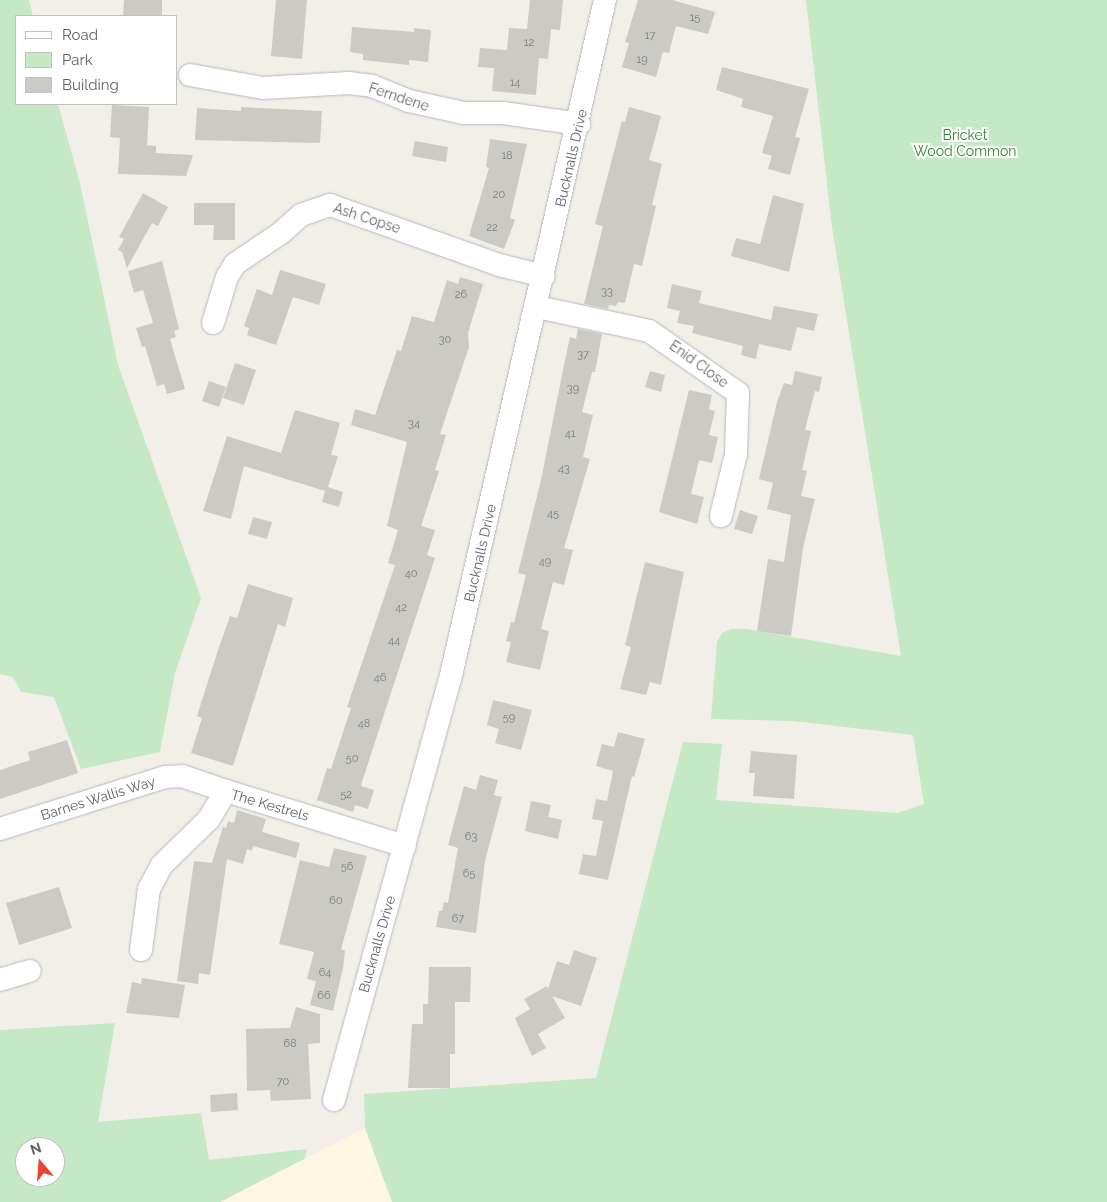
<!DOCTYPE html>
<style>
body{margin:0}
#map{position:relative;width:1107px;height:1202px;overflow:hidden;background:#f1efe8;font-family:Raleway,sans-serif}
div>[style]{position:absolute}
.commercial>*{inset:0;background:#fef7e0}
.green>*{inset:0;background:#c5e8c5}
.building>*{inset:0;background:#cccac5}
.roads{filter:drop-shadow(0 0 1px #b5b8bc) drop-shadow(0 0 1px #b5b8bc)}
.minor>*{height:22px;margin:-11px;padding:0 11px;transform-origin:11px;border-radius:11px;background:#fff}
span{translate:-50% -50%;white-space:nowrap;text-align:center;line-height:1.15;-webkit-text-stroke:4px #fff;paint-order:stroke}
.number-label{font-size:11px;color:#7a7d7f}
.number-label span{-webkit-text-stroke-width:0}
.street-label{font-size:14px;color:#5f6368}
.park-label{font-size:14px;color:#348238}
.legend{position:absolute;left:15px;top:15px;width:162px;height:90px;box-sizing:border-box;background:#fff;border:1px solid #bfc1c3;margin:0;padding:6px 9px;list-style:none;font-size:15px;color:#5f6368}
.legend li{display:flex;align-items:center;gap:10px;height:25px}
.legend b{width:25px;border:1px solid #bfc1c3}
.north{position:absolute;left:15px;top:1137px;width:50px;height:50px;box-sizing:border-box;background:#fff;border:1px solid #bfc1c3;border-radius:50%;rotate:342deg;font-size:14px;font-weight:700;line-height:20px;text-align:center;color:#5f6368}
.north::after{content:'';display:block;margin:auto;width:18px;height:22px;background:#ea4335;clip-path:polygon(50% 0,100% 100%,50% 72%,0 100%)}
</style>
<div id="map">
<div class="commercial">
<i style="clip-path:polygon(365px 1128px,392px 1202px,220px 1202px)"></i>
</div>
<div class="green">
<i style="clip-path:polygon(0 0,29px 0,33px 16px,16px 16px,16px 104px,58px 104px,80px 183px,118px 365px,201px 598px,175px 673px,160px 752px,81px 769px,54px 697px,21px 692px,13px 677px,0 674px)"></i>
<i style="clip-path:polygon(806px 0,1107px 0,1107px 1202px,392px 1202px,365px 1128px,364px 1094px,596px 1078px,683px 742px,722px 744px,716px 800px,898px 813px,924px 804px,913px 735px,794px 721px,711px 719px,717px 642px,722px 633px,731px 629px,747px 629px,901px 656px,832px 227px)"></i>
<i style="clip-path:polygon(evenodd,115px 1023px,98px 1122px,201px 1113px,209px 1160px,307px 1149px,304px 1159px,220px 1202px,0 1202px,0 1030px,115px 1023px,25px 1147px,55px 1147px,55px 1177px,25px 1177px,25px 1147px)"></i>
</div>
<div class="building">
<i style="clip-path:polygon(124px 0,162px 0,162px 16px,123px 16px)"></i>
<i style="clip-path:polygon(276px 0,307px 0,302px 59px,271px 56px)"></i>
<i style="clip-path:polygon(530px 0,563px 0,560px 30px,551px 29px,548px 59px,539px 58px,536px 95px,492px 91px,494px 68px,478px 67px,480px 48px,507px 50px,509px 28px,527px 29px)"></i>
<i style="clip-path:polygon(638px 0,672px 0,715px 12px,708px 34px,676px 26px,669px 53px,663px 52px,656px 77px,622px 67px,629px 43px,625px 42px)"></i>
<i style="clip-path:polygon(352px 27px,414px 32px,414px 28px,431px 30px,428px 62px,409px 60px,409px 65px,363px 60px,363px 54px,350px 52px)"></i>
<i style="clip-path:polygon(722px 67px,809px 89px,795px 137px,800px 138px,790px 175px,768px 169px,772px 156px,762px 153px,773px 116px,741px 107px,743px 99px,716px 90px)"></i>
<i style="clip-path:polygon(112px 105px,149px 107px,147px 145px,156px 146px,156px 153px,193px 155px,186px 176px,118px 174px,120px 138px,110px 137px)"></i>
<i style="clip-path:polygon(241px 107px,322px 111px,320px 143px,195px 140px,197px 108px,241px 111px)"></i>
<i style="clip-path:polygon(629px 107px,661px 116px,649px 160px,662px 164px,652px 205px,656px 206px,642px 266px,634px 264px,625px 303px,618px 302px,616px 306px,609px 305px,608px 309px,584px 304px,603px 226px,595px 224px,622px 121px,625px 122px)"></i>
<i style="clip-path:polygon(490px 139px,527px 144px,510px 218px,515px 220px,504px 249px,469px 236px,489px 168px,486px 167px)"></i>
<i style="clip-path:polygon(415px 141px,448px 147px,446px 162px,412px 156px)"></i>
<i style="clip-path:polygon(143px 193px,168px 207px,158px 226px,152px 223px,127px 268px,122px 252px,118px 250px,124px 239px,119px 237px)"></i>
<i style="clip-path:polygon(773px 195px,804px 204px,789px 272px,731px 256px,736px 238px,760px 244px)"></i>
<i style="clip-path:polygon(194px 203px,235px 203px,235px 240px,213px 240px,214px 225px,194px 225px)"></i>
<i style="clip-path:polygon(162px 261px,179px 329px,174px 331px,176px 337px,170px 339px,185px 389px,167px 394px,164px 384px,157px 386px,145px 346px,142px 347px,136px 328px,153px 323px,143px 290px,134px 293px,128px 271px)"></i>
<i style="clip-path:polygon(280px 270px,326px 284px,319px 305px,293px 297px,276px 345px,247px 335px,249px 328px,244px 326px,257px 289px,272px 295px)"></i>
<i style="clip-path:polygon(460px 277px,483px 284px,468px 333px,469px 347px,440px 434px,446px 435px,435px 470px,439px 471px,421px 526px,435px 530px,427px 555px,435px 558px,362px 782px,361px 786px,374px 790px,368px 809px,355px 805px,353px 812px,317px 800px,327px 768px,331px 769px,351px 708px,347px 707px,395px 565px,388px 563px,398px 530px,387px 526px,407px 442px,351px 425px,355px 409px,375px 415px,397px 350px,401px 351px,412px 316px,434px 322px,447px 280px,458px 284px)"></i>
<i style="clip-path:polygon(672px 284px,702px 291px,699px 303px,771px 320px,774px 306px,818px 314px,814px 331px,797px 327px,791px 351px,759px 344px,756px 359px,741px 355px,743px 346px,692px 333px,694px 326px,677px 323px,680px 311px,667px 308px)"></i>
<i style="clip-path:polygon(578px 329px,602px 334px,595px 372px,592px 372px,582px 412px,593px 415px,583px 457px,590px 459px,564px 548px,573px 550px,564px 585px,553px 582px,541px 629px,549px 631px,540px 670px,506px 662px,511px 642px,506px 641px,511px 622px,514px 623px,526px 575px,518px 573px,541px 480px,564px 365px,570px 337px,576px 339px)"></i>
<i style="clip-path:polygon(235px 363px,256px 370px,244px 405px,223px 398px)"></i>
<i style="clip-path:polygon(650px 371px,665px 375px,661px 392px,645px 387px)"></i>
<i style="clip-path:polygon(795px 371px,822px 377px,819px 392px,815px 391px,805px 430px,811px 431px,802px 470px,807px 471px,801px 496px,815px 499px,803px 548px,791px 636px,757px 631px,768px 559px,784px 562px,791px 515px,767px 509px,773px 483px,759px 479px,777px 402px,784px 383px,792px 385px)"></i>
<i style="clip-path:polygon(209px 381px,226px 387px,219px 407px,202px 401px)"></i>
<i style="clip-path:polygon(689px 390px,712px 395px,709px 409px,715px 411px,709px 435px,718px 437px,712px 463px,699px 460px,691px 494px,704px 497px,697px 524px,659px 512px)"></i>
<i style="clip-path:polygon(295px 410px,340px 423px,331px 455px,338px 456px,328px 487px,343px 492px,339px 507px,322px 502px,325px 491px,244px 466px,231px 519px,203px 511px,227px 436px,281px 453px)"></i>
<i style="clip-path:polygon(740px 510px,758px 516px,752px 534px,734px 529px)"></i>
<i style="clip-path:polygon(253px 517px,272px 522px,267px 539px,248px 534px)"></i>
<i style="clip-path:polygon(645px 562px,684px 572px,661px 685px,650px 682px,646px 695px,620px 689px,631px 647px,625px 645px)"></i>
<i style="clip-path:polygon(248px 584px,293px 598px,285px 627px,278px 624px,233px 766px,191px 753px,202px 718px,197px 716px,218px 650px,230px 616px,237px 618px)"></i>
<i style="clip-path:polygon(493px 700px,532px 710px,521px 750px,495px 743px,499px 729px,487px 725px)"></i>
<i style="clip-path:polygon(618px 732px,645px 739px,634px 777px,632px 776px,608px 880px,579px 874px,583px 854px,596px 856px,603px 821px,592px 819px,596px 799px,607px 801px,613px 771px,596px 766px,602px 744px,614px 747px)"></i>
<i style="clip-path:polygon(67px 740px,78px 773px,0 799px,0 770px,30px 760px,28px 752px)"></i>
<i style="clip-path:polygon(751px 751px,797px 755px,794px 799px,753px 796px,755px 773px,749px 773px)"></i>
<i style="clip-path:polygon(480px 775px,498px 780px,494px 795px,502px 797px,485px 861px,476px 933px,436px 927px,439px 911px,442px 911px,444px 902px,448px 903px,458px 848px,448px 845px,464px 786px,476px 790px)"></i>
<i style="clip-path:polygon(531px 801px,551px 805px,548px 817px,562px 820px,558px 839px,525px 831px)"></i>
<i style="clip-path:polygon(237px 810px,266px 819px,262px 832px,300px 843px,296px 858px,253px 846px,252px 851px,247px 849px,243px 864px,227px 859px,210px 975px,199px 973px,198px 984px,177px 981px,194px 861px,212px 863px,223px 827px,226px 828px,228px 821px,234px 823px)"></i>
<i style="clip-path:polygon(334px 848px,367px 856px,341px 949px,345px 951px,343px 968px,333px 1011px,310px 1005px,316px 981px,307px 979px,314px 952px,279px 944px,300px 860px,329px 867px)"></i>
<i style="clip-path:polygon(59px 887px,72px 928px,19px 945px,6px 903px)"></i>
<i style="clip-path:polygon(574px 950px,597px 958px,581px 1006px,552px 996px,565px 1018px,538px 1034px,546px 1048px,532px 1056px,515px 1018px,530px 1009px,524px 999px,547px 986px,548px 989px,557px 961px,569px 965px)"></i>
<i style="clip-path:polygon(429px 967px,471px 967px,470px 1002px,455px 1002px,455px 1054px,450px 1054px,450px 1088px,408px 1088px,412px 1024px,423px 1024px,423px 1004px,428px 1004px)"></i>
<i style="clip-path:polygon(142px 978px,185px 985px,179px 1018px,126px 1013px,132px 982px,141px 984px)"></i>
<i style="clip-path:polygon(296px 1007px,320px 1014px,320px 1043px,308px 1044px,311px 1099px,271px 1101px,270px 1090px,247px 1091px,246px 1029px,290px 1028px)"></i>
<i style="clip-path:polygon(237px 1093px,238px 1110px,211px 1112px,210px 1095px)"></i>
</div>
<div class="roads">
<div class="minor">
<i style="left:190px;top:75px;width:74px;rotate:10.1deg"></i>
<i style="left:263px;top:88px;width:86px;rotate:-3.3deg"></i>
<i style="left:349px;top:83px;width:23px;rotate:7deg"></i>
<i style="left:372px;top:86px;width:40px;rotate:22deg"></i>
<i style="left:409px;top:101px;width:56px;rotate:12.3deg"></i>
<i style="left:464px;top:113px;width:39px"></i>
<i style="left:503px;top:113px;width:77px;rotate:8.2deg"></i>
<i style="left:537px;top:307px;width:115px;rotate:12.1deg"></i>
<i style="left:649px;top:331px;width:108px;rotate:34.9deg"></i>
<i style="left:738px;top:393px;width:61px;rotate:91.9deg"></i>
<i style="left:736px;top:454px;width:64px;rotate:103.6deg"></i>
<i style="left:213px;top:323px;width:48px;rotate:-73.1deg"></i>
<i style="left:227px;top:277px;width:15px;rotate:-58deg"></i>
<i style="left:235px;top:264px;width:55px;rotate:-34deg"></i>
<i style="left:281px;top:233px;width:27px;rotate:-42deg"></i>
<i style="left:301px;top:215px;width:31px;rotate:-19deg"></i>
<i style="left:330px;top:205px;width:179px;rotate:19.5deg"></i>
<i style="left:499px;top:265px;width:46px;rotate:13.7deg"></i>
<i style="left:0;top:829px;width:173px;rotate:-17.5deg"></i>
<i style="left:165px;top:777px;width:17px;rotate:-3deg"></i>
<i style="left:182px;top:776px;width:46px;rotate:18.8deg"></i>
<i style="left:141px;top:950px;width:62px;rotate:-82.5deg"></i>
<i style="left:149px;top:889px;width:27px;rotate:-62deg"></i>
<i style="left:162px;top:865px;width:66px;rotate:-44.4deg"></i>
<i style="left:209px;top:819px;width:33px;rotate:-59deg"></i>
<i style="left:226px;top:791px;width:187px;rotate:17.1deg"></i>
<i style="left:0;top:980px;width:31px;rotate:-17deg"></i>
<i style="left:334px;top:1100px;width:445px;rotate:-74.6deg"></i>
<i style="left:452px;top:671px;width:688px;rotate:-77.16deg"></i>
</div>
</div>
<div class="number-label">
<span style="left:695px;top:18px">15</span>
<span style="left:650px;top:36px">17</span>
<span style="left:529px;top:43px">12</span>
<span style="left:642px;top:60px">19</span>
<span style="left:515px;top:83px">14</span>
<span style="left:507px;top:156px">18</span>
<span style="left:499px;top:195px">20</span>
<span style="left:492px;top:228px">22</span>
<span style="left:607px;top:292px">33</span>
<span style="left:461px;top:295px">26</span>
<span style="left:445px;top:340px">30</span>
<span style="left:583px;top:355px">37</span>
<span style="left:573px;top:389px">39</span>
<span style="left:414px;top:424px">34</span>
<span style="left:570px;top:434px">41</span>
<span style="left:564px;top:469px">43</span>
<span style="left:553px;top:514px">45</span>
<span style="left:545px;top:562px">49</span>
<span style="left:411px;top:574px">40</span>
<span style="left:401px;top:608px">42</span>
<span style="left:394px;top:641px">44</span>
<span style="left:380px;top:678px">46</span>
<span style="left:509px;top:718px">59</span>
<span style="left:364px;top:724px">48</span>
<span style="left:352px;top:759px">50</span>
<span style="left:346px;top:795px">52</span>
<span style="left:471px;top:837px">63</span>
<span style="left:347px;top:867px">56</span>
<span style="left:469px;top:874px">65</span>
<span style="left:336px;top:901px">60</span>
<span style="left:458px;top:919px">67</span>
<span style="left:325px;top:973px">64</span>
<span style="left:324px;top:996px">66</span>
<span style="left:290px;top:1044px">68</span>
<span style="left:283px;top:1082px">70</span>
</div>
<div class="street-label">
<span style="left:399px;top:97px;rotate:18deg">Ferndene</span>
<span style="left:571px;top:158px;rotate:-77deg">Bucknalls Drive</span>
<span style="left:367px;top:218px;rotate:18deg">Ash Copse</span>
<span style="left:699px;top:364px;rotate:36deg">Enid Close</span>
<span style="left:480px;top:553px;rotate:-77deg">Bucknalls Drive</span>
<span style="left:98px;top:798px;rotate:-17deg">Barnes Wallis Way</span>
<span style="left:270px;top:805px;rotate:16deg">The Kestrels</span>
<span style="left:377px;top:944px;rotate:-74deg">Bucknalls Drive</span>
</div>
<div class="park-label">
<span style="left:965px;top:143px">Bricket<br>Wood Common</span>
</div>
<ul class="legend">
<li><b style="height:6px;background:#fff"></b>Road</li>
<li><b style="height:14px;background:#c5e8c5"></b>Park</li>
<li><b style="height:14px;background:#cccac5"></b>Building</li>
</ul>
<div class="north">N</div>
</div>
